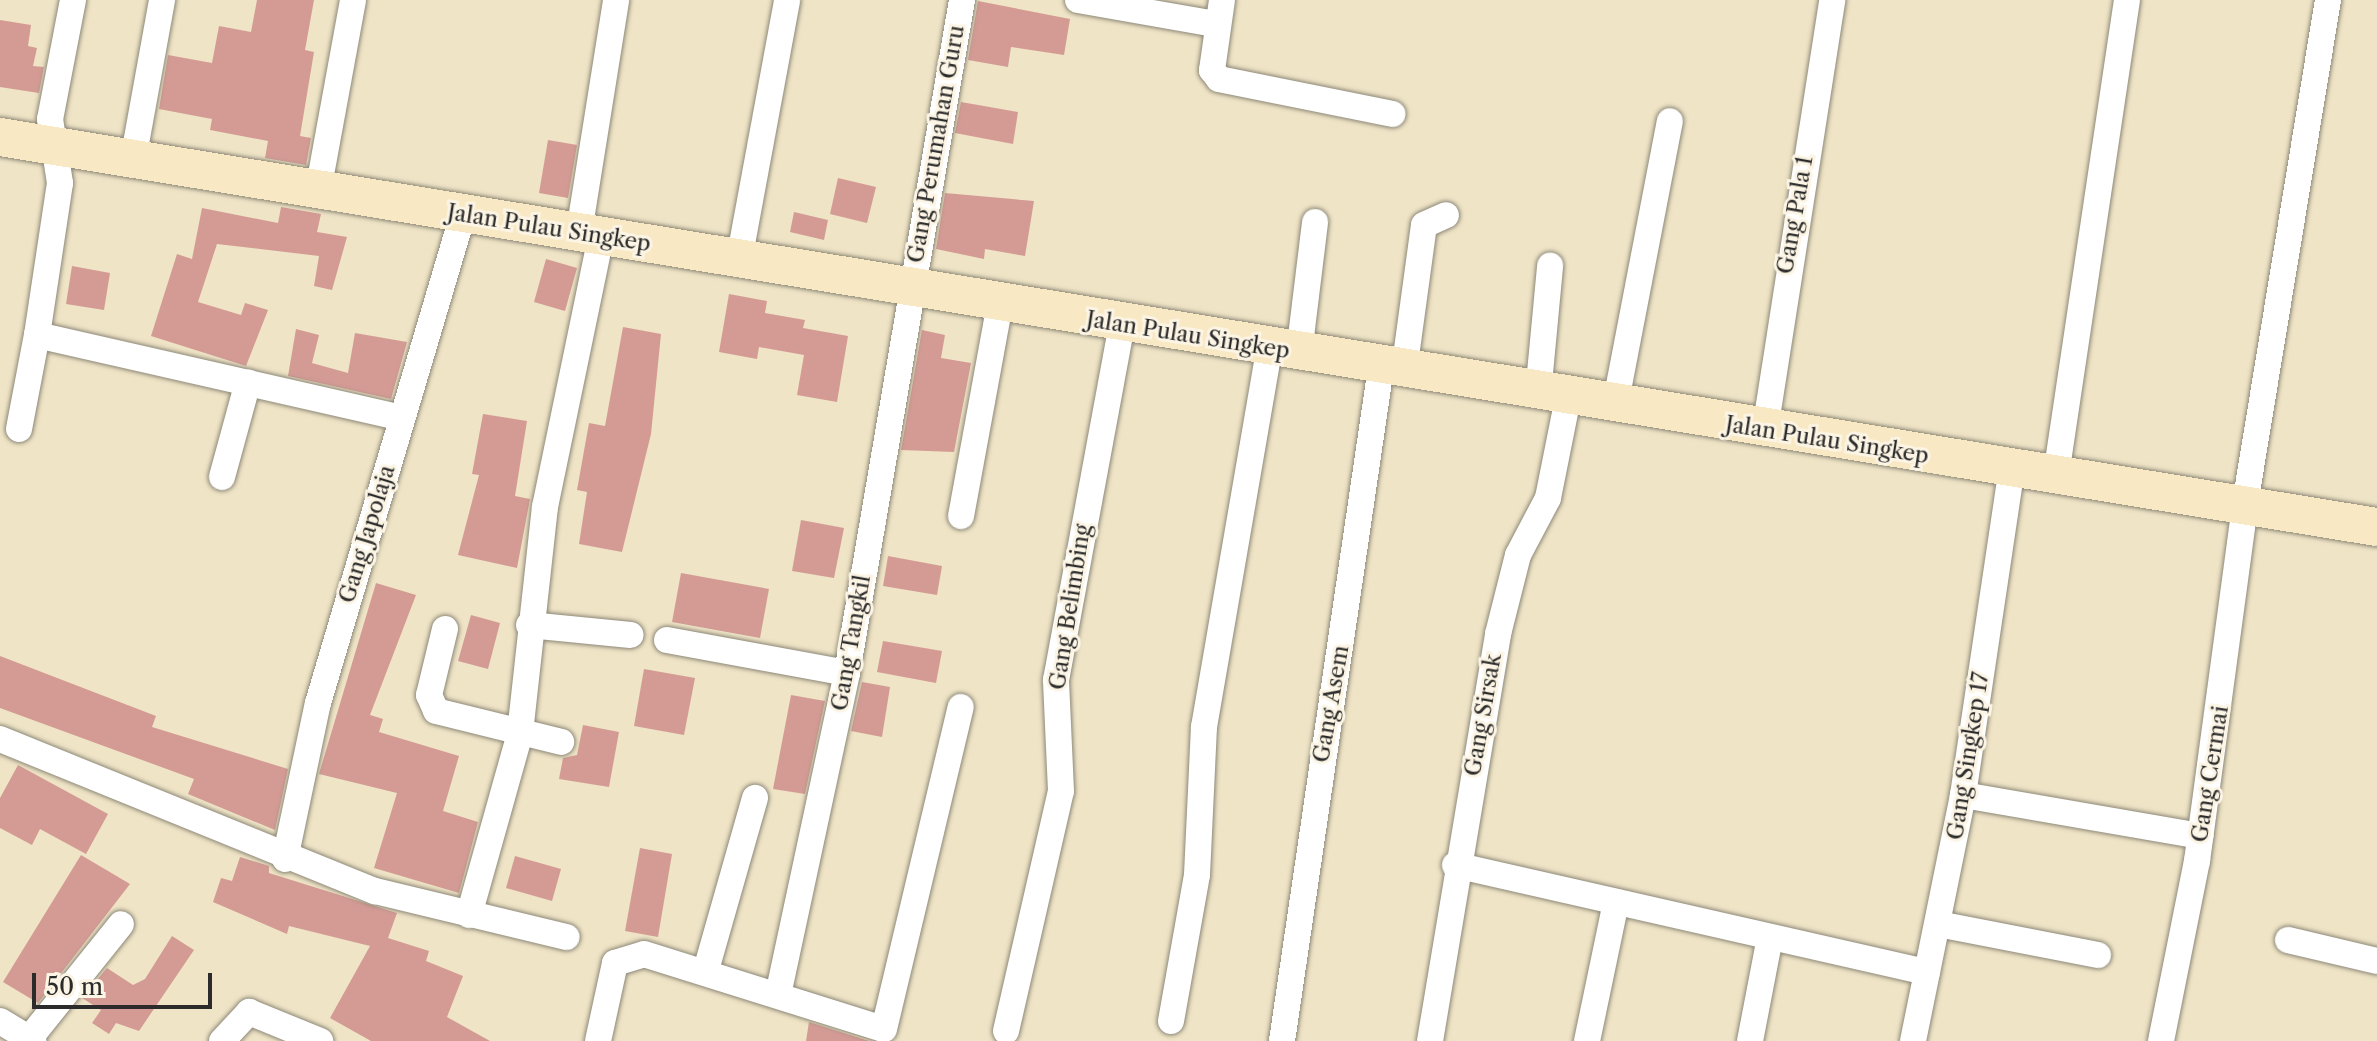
<!DOCTYPE html>
<style>
body{margin:0}
#map{position:relative;width:2377px;height:1041px;overflow:hidden;background:#efe4c6;font-family:"Libre Caslon Text",serif}
div>[style]{position:absolute}
.building>*{inset:0;background:#d49b95}
.roads{filter:drop-shadow(0 0 2px #8d8878) drop-shadow(0 0 2px #8d8878)}
.street>*{height:26px;margin:-13px;padding:0 13px;transform-origin:13px;border-radius:13px;background:#fff}
.secondary>*{height:38px;margin:-19px;padding:0 19px;transform-origin:19px;border-radius:19px;background:#f8e8c3}
span{translate:-50% -50%;white-space:nowrap;text-align:center;line-height:1.15;-webkit-text-stroke:6px #fcf5e5;paint-order:stroke}
.street-label{font-size:22px;color:#2b2b2b}
.scale{position:absolute;left:32px;top:973px;width:180px;height:36px;box-sizing:border-box;border:4px solid #2b2b2b;border-top:0;padding-left:10px;font-size:24px;line-height:28px;white-space:nowrap;color:#2b2b2b;-webkit-text-stroke:6px #fcf5e5;paint-order:stroke}
</style>
<div id="map">
<div class="building">
<i style="clip-path:polygon(257px 0,314px 0,305px 50px,314px 52px,300px 136px,311px 138px,306px 165px,265px 158px,268px 141px,210px 130px,212px 119px,159px 109px,168px 55px,212px 63px,219px 26px,251px 32px)"></i>
<i style="clip-path:polygon(978px 1px,1070px 19px,1064px 55px,1011px 47px,1008px 67px,968px 60px)"></i>
<i style="clip-path:polygon(0 20px,31px 25px,28px 46px,37px 48px,33px 66px,44px 67px,39px 93px,0 87px)"></i>
<i style="clip-path:polygon(961px 102px,1018px 112px,1013px 144px,955px 133px)"></i>
<i style="clip-path:polygon(548px 140px,577px 145px,568px 198px,539px 193px)"></i>
<i style="clip-path:polygon(838px 178px,876px 187px,867px 223px,830px 214px)"></i>
<i style="clip-path:polygon(945px 193px,1034px 201px,1025px 256px,985px 249px,984px 259px,936px 249px)"></i>
<i style="clip-path:polygon(281px 207px,321px 214px,317px 232px,347px 237px,332px 290px,314px 286px,319px 256px,217px 244px,198px 302px,241px 315px,245px 303px,268px 310px,246px 366px,151px 336px,177px 254px,192px 259px,202px 208px,278px 223px)"></i>
<i style="clip-path:polygon(794px 212px,828px 220px,824px 240px,790px 232px)"></i>
<i style="clip-path:polygon(546px 259px,577px 268px,565px 311px,534px 302px)"></i>
<i style="clip-path:polygon(72px 266px,110px 273px,104px 310px,66px 304px)"></i>
<i style="clip-path:polygon(729px 294px,767px 301px,765px 313px,805px 320px,803px 328px,848px 336px,837px 402px,797px 395px,804px 355px,759px 347px,757px 359px,719px 352px)"></i>
<i style="clip-path:polygon(623px 327px,661px 334px,651px 434px,622px 552px,579px 544px,587px 492px,577px 490px,589px 423px,605px 426px)"></i>
<i style="clip-path:polygon(296px 329px,319px 335px,312px 363px,348px 373px,355px 333px,407px 342px,391px 399px,288px 376px)"></i>
<i style="clip-path:polygon(922px 330px,945px 335px,941px 358px,971px 363px,954px 452px,901px 450px)"></i>
<i style="clip-path:polygon(483px 414px,527px 421px,515px 496px,530px 499px,517px 568px,458px 555px,479px 475px,472px 474px)"></i>
<i style="clip-path:polygon(801px 520px,844px 528px,834px 578px,792px 571px)"></i>
<i style="clip-path:polygon(888px 556px,942px 566px,937px 595px,883px 586px)"></i>
<i style="clip-path:polygon(681px 573px,769px 589px,760px 638px,672px 622px)"></i>
<i style="clip-path:polygon(376px 583px,416px 595px,370px 715px,383px 719px,379px 732px,459px 756px,443px 811px,478px 822px,459px 893px,374px 868px,397px 793px,319px 774px)"></i>
<i style="clip-path:polygon(471px 615px,500px 623px,488px 669px,458px 661px)"></i>
<i style="clip-path:polygon(883px 641px,942px 651px,936px 683px,877px 672px)"></i>
<i style="clip-path:polygon(0 656px,156px 716px,152px 727px,288px 769px,275px 830px,188px 794px,194px 779px,0 708px)"></i>
<i style="clip-path:polygon(644px 669px,695px 678px,684px 735px,634px 726px)"></i>
<i style="clip-path:polygon(862px 682px,890px 687px,882px 737px,851px 731px)"></i>
<i style="clip-path:polygon(791px 695px,825px 701px,805px 794px,773px 789px)"></i>
<i style="clip-path:polygon(583px 725px,619px 732px,609px 787px,559px 779px,563px 758px,577px 755px)"></i>
<i style="clip-path:polygon(18px 765px,108px 814px,86px 854px,40px 829px,32px 845px,0 828px,0 798px)"></i>
<i style="clip-path:polygon(640px 848px,672px 854px,658px 937px,625px 931px)"></i>
<i style="clip-path:polygon(81px 855px,130px 884px,38px 1003px,3px 982px)"></i>
<i style="clip-path:polygon(515px 856px,561px 869px,552px 901px,506px 888px)"></i>
<i style="clip-path:polygon(240px 857px,269px 866px,269px 873px,397px 913px,388px 938px,429px 951px,426px 961px,463px 976px,447px 1017px,490px 1041px,371px 1041px,330px 1018px,370px 946px,289px 926px,287px 934px,213px 902px,221px 878px,232px 881px)"></i>
<i style="clip-path:polygon(172px 936px,194px 950px,139px 1031px,116px 1023px,109px 1034px,92px 1023px,101px 1010px,82px 998px,107px 968px,133px 985px,145px 979px)"></i>
<i style="clip-path:polygon(809px 1022px,869px 1041px,806px 1041px)"></i>
</div>
<div class="roads">
<div class="street">
<i style="left:73px;top:0;width:121px;rotate:100.9deg"></i>
<i style="left:50px;top:119px;width:65px;rotate:81.1deg"></i>
<i style="left:60px;top:183px;width:154px;rotate:98.6deg"></i>
<i style="left:37px;top:335px;width:374px;rotate:12.8deg"></i>
<i style="left:1078px;top:0;width:140px;rotate:9.9deg"></i>
<i style="left:1222px;top:0;width:71px;rotate:98.1deg"></i>
<i style="left:1212px;top:70px;width:11px;rotate:52deg"></i>
<i style="left:1219px;top:79px;width:177px;rotate:11.4deg"></i>
<i style="left:133px;top:160px;width:163px;rotate:-79.7deg"></i>
<i style="left:318px;top:191px;width:194px;rotate:-79.6deg"></i>
<i style="left:579px;top:232px;width:235px;rotate:-80.9deg"></i>
<i style="left:739px;top:260px;width:264px;rotate:-79.5deg"></i>
<i style="left:1299px;top:353px;width:132px;rotate:-83deg"></i>
<i style="left:1404px;top:371px;width:147px;rotate:-82.2deg"></i>
<i style="left:1424px;top:225px;width:24px;rotate:-24deg"></i>
<i style="left:1538px;top:394px;width:129px;rotate:-84.6deg"></i>
<i style="left:1615px;top:406px;width:290px;rotate:-79.1deg"></i>
<i style="left:19px;top:429px;width:96px;rotate:-79.2deg"></i>
<i style="left:1765px;top:430px;width:435px;rotate:-81.1deg"></i>
<i style="left:2056px;top:475px;width:480px;rotate:-81.5deg"></i>
<i style="left:222px;top:477px;width:98px;rotate:-74.7deg"></i>
<i style="left:961px;top:516px;width:217px;rotate:-79.6deg"></i>
<i style="left:529px;top:625px;width:102px;rotate:5.6deg"></i>
<i style="left:445px;top:629px;width:68px;rotate:103.6deg"></i>
<i style="left:429px;top:695px;width:17px;rotate:66deg"></i>
<i style="left:436px;top:711px;width:129px;rotate:13.9deg"></i>
<i style="left:667px;top:640px;width:183px;rotate:10.4deg"></i>
<i style="left:0;top:739px;width:405px;rotate:22.1deg"></i>
<i style="left:375px;top:891px;width:197px;rotate:13.5deg"></i>
<i style="left:1963px;top:795px;width:241px;rotate:9.8deg"></i>
<i style="left:285px;top:859px;width:159px;rotate:-78.1deg"></i>
<i style="left:318px;top:703px;width:510px;rotate:-73.48deg"></i>
<i style="left:1455px;top:865px;width:484px;rotate:12.8deg"></i>
<i style="left:469px;top:915px;width:189px;rotate:-74.3deg"></i>
<i style="left:520px;top:733px;width:227px;rotate:-83.7deg"></i>
<i style="left:545px;top:507px;width:277px;rotate:-78.3deg"></i>
<i style="left:1938px;top:924px;width:163px;rotate:11deg"></i>
<i style="left:2288px;top:940px;width:91px;rotate:13.3deg"></i>
<i style="left:706px;top:970px;width:179px;rotate:-74.1deg"></i>
<i style="left:778px;top:995px;width:329px;rotate:-77.9deg"></i>
<i style="left:847px;top:673px;width:683px;rotate:-80.3deg"></i>
<i style="left:0;top:1021px;width:39px;rotate:31deg"></i>
<i style="left:1171px;top:1021px;width:148px;rotate:-79.9deg"></i>
<i style="left:1197px;top:875px;width:148px;rotate:-87.3deg"></i>
<i style="left:1204px;top:727px;width:383px;rotate:-80.2deg"></i>
<i style="left:1006px;top:1031px;width:246px;rotate:-77.1deg"></i>
<i style="left:1061px;top:791px;width:111px;rotate:-92.6deg"></i>
<i style="left:1056px;top:680px;width:362px;rotate:-79.5deg"></i>
<i style="left:29px;top:1039px;width:147px;rotate:-51.3deg"></i>
<i style="left:222px;top:1041px;width:40px;rotate:-47deg"></i>
<i style="left:249px;top:1012px;width:77px;rotate:22.2deg"></i>
<i style="left:598px;top:1041px;width:80px;rotate:-77.7deg"></i>
<i style="left:615px;top:963px;width:30px;rotate:-17deg"></i>
<i style="left:644px;top:954px;width:251px;rotate:17.4deg"></i>
<i style="left:884px;top:1029px;width:331px;rotate:-76.6deg"></i>
<i style="left:1282px;top:1041px;width:681px;rotate:-81.64deg"></i>
<i style="left:1430px;top:1041px;width:413px;rotate:-80.5deg"></i>
<i style="left:1498px;top:634px;width:81px;rotate:-75.8deg"></i>
<i style="left:1518px;top:555px;width:64px;rotate:-62.2deg"></i>
<i style="left:1548px;top:498px;width:102px;rotate:-78.7deg"></i>
<i style="left:1587px;top:1041px;width:142px;rotate:-78.2deg"></i>
<i style="left:1750px;top:1041px;width:101px;rotate:-79.1deg"></i>
<i style="left:1913px;top:1041px;width:251px;rotate:-78.5deg"></i>
<i style="left:1963px;top:795px;width:330px;rotate:-81.5deg"></i>
<i style="left:2161px;top:1041px;width:184px;rotate:-78.7deg"></i>
<i style="left:2197px;top:861px;width:360px;rotate:-82.3deg"></i>
<i style="left:2245px;top:504px;width:511px;rotate:-80.65deg"></i>
</div>
<div class="secondary">
<i style="left:0;top:137px;width:2409px;rotate:9.32deg"></i>
</div>
</div>
<div class="street-label">
<span style="left:936px;top:144px;rotate:-80deg">Gang Perumahan Guru</span>
<span style="left:1795px;top:215px;rotate:-80deg">Gang Pala 1</span>
<span style="left:549px;top:228px;rotate:9deg">Jalan Pulau Singkep</span>
<span style="left:1188px;top:335px;rotate:9deg">Jalan Pulau Singkep</span>
<span style="left:1827px;top:440px;rotate:9deg">Jalan Pulau Singkep</span>
<span style="left:367px;top:534px;rotate:-73deg">Gang Japolaja</span>
<span style="left:1070px;top:607px;rotate:-81deg">Gang Belimbing</span>
<span style="left:851px;top:643px;rotate:-80deg">Gang Tangkil</span>
<span style="left:1331px;top:704px;rotate:-80deg">Gang Asem</span>
<span style="left:1483px;top:715px;rotate:-80deg">Gang Sirsak</span>
<span style="left:1968px;top:756px;rotate:-81deg">Gang Singkep 17</span>
<span style="left:2210px;top:774px;rotate:-81deg">Gang Cermai</span>
</div>
<div class="scale">50 m</div>
</div>
